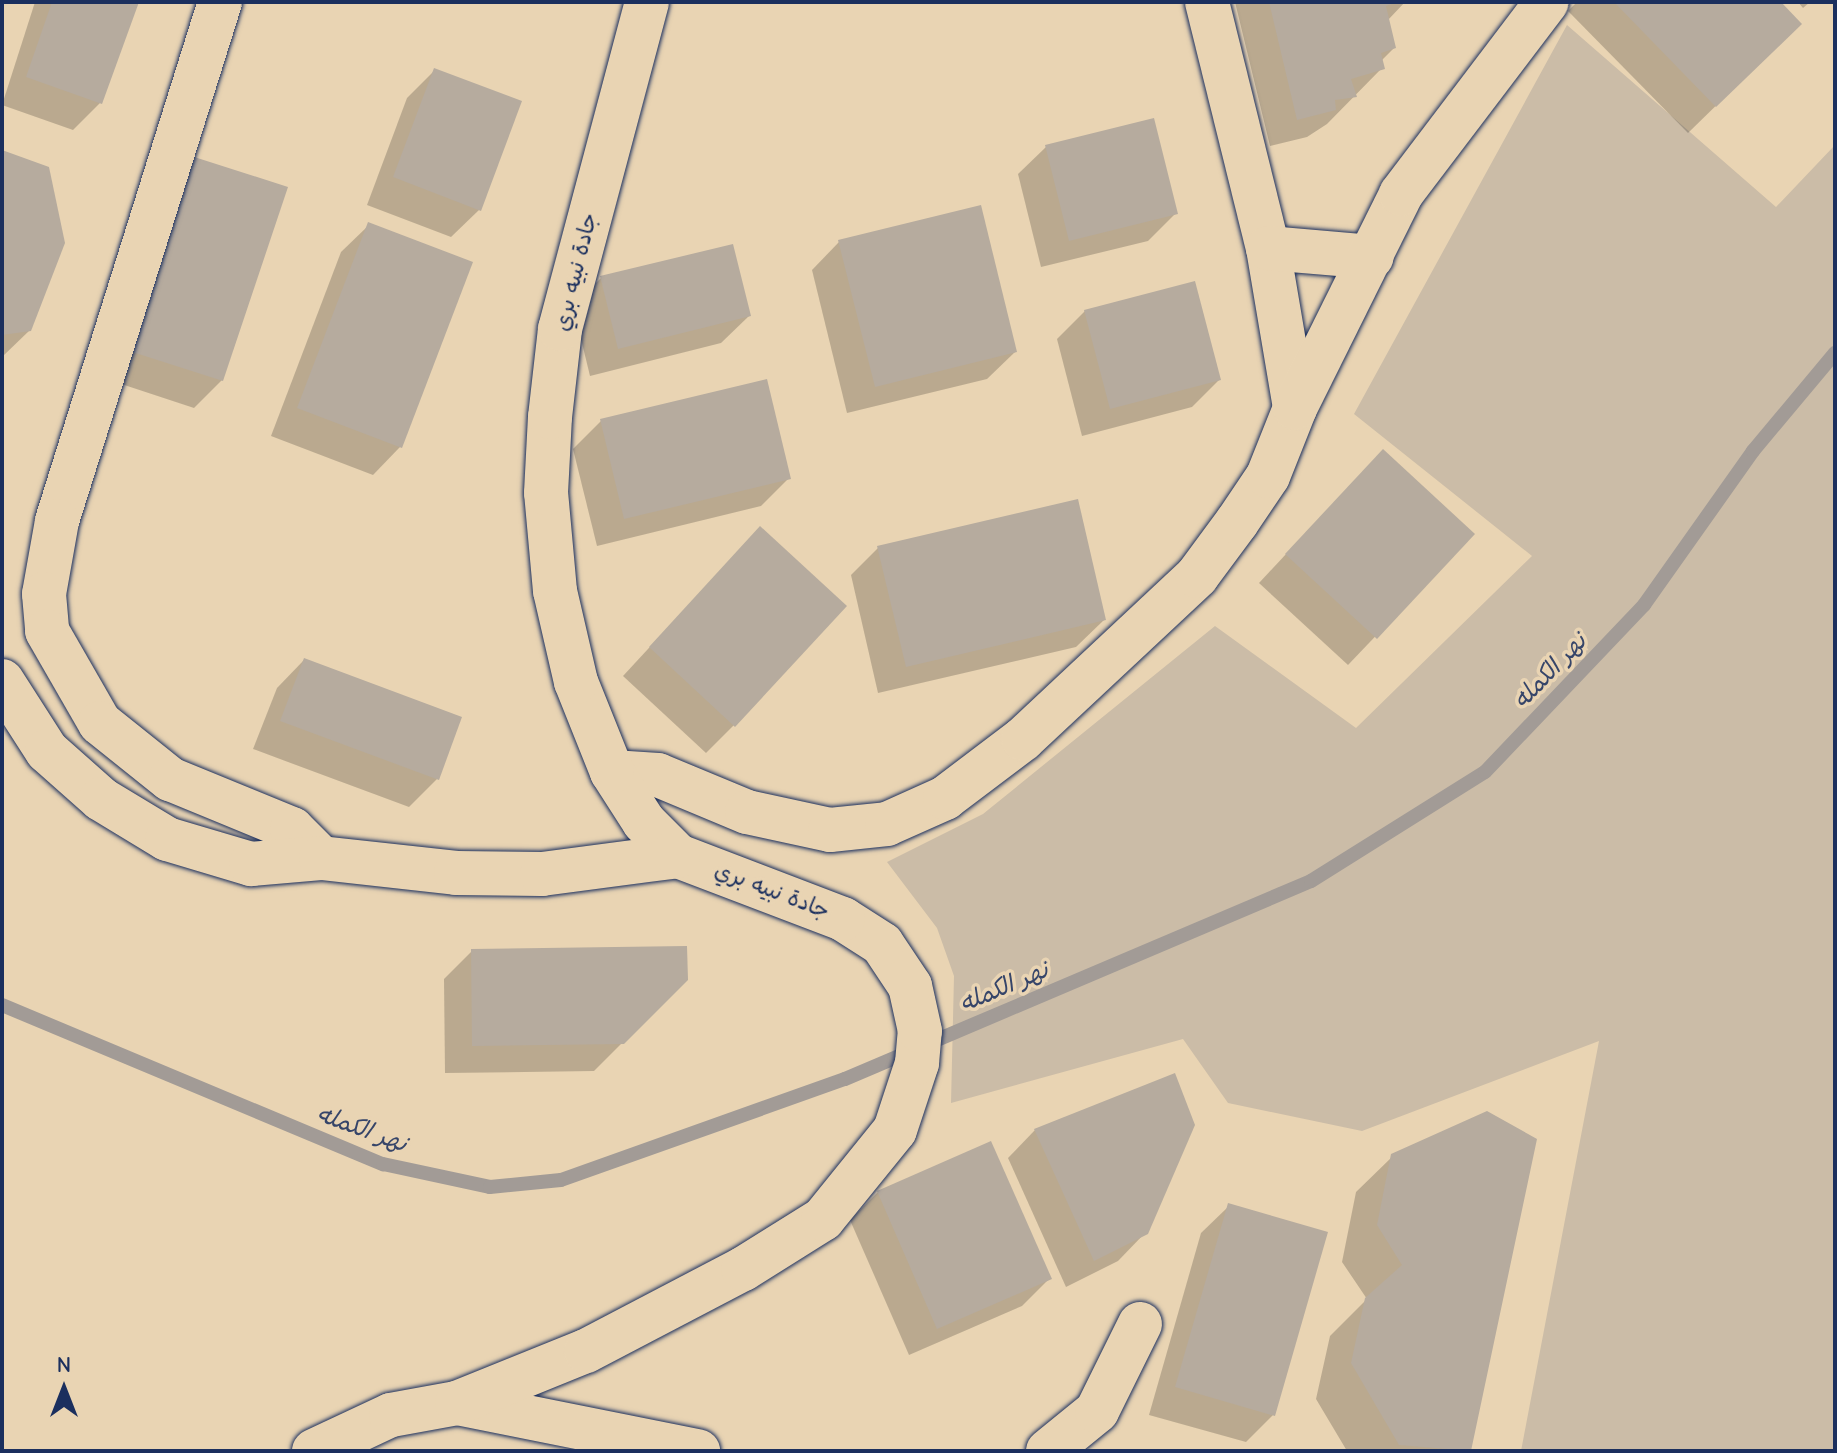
<!DOCTYPE html>
<meta charset="utf-8">
<style>
body{margin:0}
#map{position:relative;width:1837px;height:1453px;overflow:hidden;background:#e9d4b3;font-family:"Comic Neue","Playpen Sans Arabic",sans-serif}
div>[style]{position:absolute}
.green>*{inset:0;background:#cbbca7}
.shadow>*{inset:0;background:#0003}
.stream>*{height:14px;margin:-7px;padding:0 7px;transform-origin:7px;border-radius:7px;background:#a29b96}
.building>*{inset:0;background:#b6ab9e}
.roads{filter:drop-shadow(0 0 2px #1b2f5e) drop-shadow(0 0 2px #1b2f5e)}
.minor>*{height:44px;margin:-22px;padding:0 22px;transform-origin:22px;border-radius:22px;background:#e9d4b3}
span{translate:-50% -50%;white-space:nowrap;text-align:center;line-height:1.15;-webkit-text-stroke:7px #e9d4b3;paint-order:stroke}
.street-label{font-size:22px;color:#1b2f5e}
.water-label{font-size:24px;color:#364569;font-style:italic}
.frame{position:absolute;inset:0;border:4px solid #1b2f5e;pointer-events:none}
.north{position:absolute;left:24px;top:1349px;width:80px;height:80px;-webkit-text-stroke:6px #e9d4b3;paint-order:stroke;rotate:0deg;font-size:22px;font-weight:700;line-height:32px;text-align:center;color:#1b2f5e}
.north::after{content:'';display:block;margin:auto;width:28px;height:36px;background:#1b2f5e;clip-path:polygon(50% 0,100% 100%,50% 72%,0 100%)}
</style>
<div id="map">
<div class="green">
<i style="clip-path:polygon(1567px 25px,1776px 207px,1835px 145px,1835px 1451px,1521px 1451px,1599px 1041px,1362px 1131px,1228px 1103px,1183px 1039px,951px 1103px,954px 976px,937px 928px,887px 862px,983px 814px,1215px 626px,1356px 728px,1532px 556px,1354px 414px)"></i>
</div>
<div class="shadow">
<i style="clip-path:polygon(35px 2px,137px 2px,101px 102px,73px 130px,2px 105px)"></i>
<i style="clip-path:polygon(1235px 2px,1405px 2px,1388px 20px,1394px 48px,1381px 61px,1382px 68px,1327px 124px,1307px 137px,1270px 146px)"></i>
<i style="clip-path:polygon(1577px 2px,1778px 2px,1772px 51px,1688px 133px,1568px 11px)"></i>
<i style="clip-path:polygon(1798px 2px,1810px 2px,1803px 8px)"></i>
<i style="clip-path:polygon(435px 70px,479px 210px,451px 237px,367px 205px,407px 98px)"></i>
<i style="clip-path:polygon(1046px 147px,1176px 213px,1148px 241px,1041px 267px,1018px 174px)"></i>
<i style="clip-path:polygon(2px 152px,30px 330px,2px 357px)"></i>
<i style="clip-path:polygon(161px 184px,222px 380px,194px 408px,97px 376px)"></i>
<i style="clip-path:polygon(369px 225px,400px 447px,373px 475px,271px 436px,341px 252px)"></i>
<i style="clip-path:polygon(839px 242px,1015px 352px,987px 379px,847px 413px,812px 270px)"></i>
<i style="clip-path:polygon(601px 278px,749px 316px,721px 343px,590px 376px,573px 306px)"></i>
<i style="clip-path:polygon(1085px 311px,1219px 380px,1192px 407px,1082px 436px,1057px 339px)"></i>
<i style="clip-path:polygon(601px 421px,789px 478px,761px 506px,597px 546px,573px 449px)"></i>
<i style="clip-path:polygon(1356px 479px,1473px 534px,1348px 665px,1259px 583px)"></i>
<i style="clip-path:polygon(878px 548px,1104px 620px,1076px 647px,878px 693px,851px 575px)"></i>
<i style="clip-path:polygon(733px 557px,734px 725px,706px 753px,623px 676px)"></i>
<i style="clip-path:polygon(304px 660px,459px 718px,437px 779px,409px 807px,253px 749px,277px 688px)"></i>
<i style="clip-path:polygon(472px 951px,686px 979px,594px 1071px,445px 1073px,444px 979px)"></i>
<i style="clip-path:polygon(1035px 1130px,1146px 1232px,1118px 1261px,1066px 1287px,1008px 1158px)"></i>
<i style="clip-path:polygon(1535px 1140px,1469px 1451px,1347px 1451px,1316px 1399px,1330px 1336px,1367px 1299px,1342px 1262px,1356px 1192px,1393px 1156px)"></i>
<i style="clip-path:polygon(878px 1192px,1049px 1279px,1022px 1306px,909px 1355px,850px 1220px)"></i>
<i style="clip-path:polygon(1229px 1206px,1273px 1415px,1246px 1442px,1149px 1415px,1201px 1233px)"></i>
</div>
<div class="stream">
<i style="left:2px;top:1005px;width:413px;rotate:22.7deg"></i>
<i style="left:383px;top:1164px;width:109px;rotate:12.1deg"></i>
<i style="left:490px;top:1187px;width:71px;rotate:-5.6deg"></i>
<i style="left:561px;top:1180px;width:301px;rotate:-19.6deg"></i>
<i style="left:845px;top:1079px;width:506px;rotate:-23.02deg"></i>
<i style="left:1311px;top:881px;width:205px;rotate:-32.1deg"></i>
<i style="left:1485px;top:772px;width:231px;rotate:-46.4deg"></i>
<i style="left:1644px;top:605px;width:189px;rotate:-54.7deg"></i>
<i style="left:1753px;top:451px;width:128px;rotate:-50.1deg"></i>
</div>
<div class="building">
<i style="clip-path:polygon(52px 2px,139px 2px,102px 104px,26px 77px)"></i>
<i style="clip-path:polygon(1269px 2px,1398px 2px,1386px 6px,1396px 48px,1381px 53px,1385px 69px,1351px 79px,1357px 97px,1335px 100px,1336px 110px,1297px 120px)"></i>
<i style="clip-path:polygon(1614px 2px,1781px 2px,1802px 24px,1716px 107px)"></i>
<i style="clip-path:polygon(434px 68px,522px 101px,481px 211px,393px 177px)"></i>
<i style="clip-path:polygon(1154px 118px,1178px 214px,1069px 241px,1045px 145px)"></i>
<i style="clip-path:polygon(2px 150px,49px 167px,65px 243px,31px 331px,2px 335px)"></i>
<i style="clip-path:polygon(188px 155px,288px 187px,223px 381px,123px 349px)"></i>
<i style="clip-path:polygon(981px 205px,1017px 352px,875px 387px,838px 240px)"></i>
<i style="clip-path:polygon(368px 222px,473px 262px,402px 448px,297px 408px)"></i>
<i style="clip-path:polygon(733px 244px,751px 316px,618px 349px,600px 276px)"></i>
<i style="clip-path:polygon(1195px 281px,1221px 380px,1110px 409px,1084px 310px)"></i>
<i style="clip-path:polygon(767px 379px,791px 479px,624px 519px,600px 419px)"></i>
<i style="clip-path:polygon(1383px 449px,1475px 534px,1377px 639px,1285px 554px)"></i>
<i style="clip-path:polygon(1078px 499px,1106px 620px,906px 667px,877px 546px)"></i>
<i style="clip-path:polygon(760px 526px,847px 606px,735px 727px,649px 647px)"></i>
<i style="clip-path:polygon(304px 658px,462px 717px,439px 780px,280px 721px)"></i>
<i style="clip-path:polygon(687px 946px,688px 980px,624px 1044px,472px 1046px,471px 949px)"></i>
<i style="clip-path:polygon(1175px 1073px,1195px 1125px,1148px 1234px,1094px 1261px,1034px 1129px)"></i>
<i style="clip-path:polygon(1487px 1111px,1537px 1139px,1471px 1451px,1399px 1445px,1351px 1363px,1365px 1298px,1402px 1265px,1377px 1225px,1391px 1154px)"></i>
<i style="clip-path:polygon(991px 1141px,1052px 1279px,937px 1329px,877px 1191px)"></i>
<i style="clip-path:polygon(1228px 1203px,1328px 1232px,1275px 1416px,1175px 1387px)"></i>
</div>
<div class="roads">
<div class="minor">
<i style="left:220px;top:2px;width:544px;rotate:107.44deg"></i>
<i style="left:57px;top:521px;width:74px;rotate:100.1deg"></i>
<i style="left:44px;top:594px;width:37px;rotate:85deg"></i>
<i style="left:47px;top:631px;width:106px;rotate:60.1deg"></i>
<i style="left:100px;top:723px;width:90px;rotate:38.7deg"></i>
<i style="left:170px;top:779px;width:132px;rotate:22.3deg"></i>
<i style="left:292px;top:829px;width:41px;rotate:45deg"></i>
<i style="left:1207px;top:2px;width:253px;rotate:76.1deg"></i>
<i style="left:1268px;top:248px;width:162px;rotate:80.4deg"></i>
<i style="left:1268px;top:248px;width:104px;rotate:4.9deg"></i>
<i style="left:2px;top:681px;width:83px;rotate:57.3deg"></i>
<i style="left:47px;top:751px;width:72px;rotate:41.6deg"></i>
<i style="left:101px;top:799px;width:77px;rotate:31.2deg"></i>
<i style="left:167px;top:839px;width:88px;rotate:16.6deg"></i>
<i style="left:251px;top:864px;width:70px;rotate:-4.9deg"></i>
<i style="left:321px;top:858px;width:136px;rotate:6.3deg"></i>
<i style="left:456px;top:873px;width:86px;rotate:0.7deg"></i>
<i style="left:542px;top:874px;width:137px;rotate:-7.5deg"></i>
<i style="left:612px;top:772px;width:46px;rotate:3.7deg"></i>
<i style="left:658px;top:775px;width:96px;rotate:22.6deg"></i>
<i style="left:747px;top:812px;width:85px;rotate:12.2deg"></i>
<i style="left:830px;top:830px;width:57px;rotate:-6deg"></i>
<i style="left:887px;top:824px;width:64px;rotate:-24.1deg"></i>
<i style="left:945px;top:798px;width:98px;rotate:-37.1deg"></i>
<i style="left:1023px;top:739px;width:238px;rotate:-43.1deg"></i>
<i style="left:1197px;top:576px;width:67px;rotate:-53.5deg"></i>
<i style="left:1237px;top:522px;width:55px;rotate:-56deg"></i>
<i style="left:1268px;top:476px;width:73px;rotate:-68.3deg"></i>
<i style="left:1295px;top:408px;width:239px;rotate:-63.6deg"></i>
<i style="left:1401px;top:194px;width:241px;rotate:-52.8deg"></i>
<i style="left:457px;top:1403px;width:246px;rotate:11.3deg"></i>
<i style="left:314px;top:1451px;width:85px;rotate:-25.1deg"></i>
<i style="left:391px;top:1415px;width:67px;rotate:-10.3deg"></i>
<i style="left:457px;top:1403px;width:139px;rotate:-22deg"></i>
<i style="left:586px;top:1351px;width:177px;rotate:-27.6deg"></i>
<i style="left:743px;top:1269px;width:94px;rotate:-32deg"></i>
<i style="left:823px;top:1219px;width:114px;rotate:-51deg"></i>
<i style="left:895px;top:1130px;width:71px;rotate:-71.8deg"></i>
<i style="left:917px;top:1063px;width:32px;rotate:-85deg"></i>
<i style="left:920px;top:1031px;width:46px;rotate:-102.5deg"></i>
<i style="left:910px;top:986px;width:50px;rotate:-123.7deg"></i>
<i style="left:882px;top:944px;width:46px;rotate:-147.3deg"></i>
<i style="left:843px;top:919px;width:177px;rotate:-159.1deg"></i>
<i style="left:678px;top:856px;width:48px;rotate:-135deg"></i>
<i style="left:644px;top:822px;width:59px;rotate:-122.6deg"></i>
<i style="left:612px;top:772px;width:97px;rotate:-111.8deg"></i>
<i style="left:576px;top:682px;width:93px;rotate:-103deg"></i>
<i style="left:555px;top:591px;width:98px;rotate:-95.2deg"></i>
<i style="left:546px;top:493px;width:76px;rotate:-87deg"></i>
<i style="left:550px;top:417px;width:89px;rotate:-83.5deg"></i>
<i style="left:560px;top:329px;width:338px;rotate:-75.1deg"></i>
<i style="left:1048px;top:1451px;width:63px;rotate:-39.2deg"></i>
<i style="left:1097px;top:1411px;width:97px;rotate:-63.7deg"></i>
</div>
</div>
<div class="street-label">
<span style="left:576px;top:272px;rotate:-76deg">جادة نبيه بري</span>
<span style="left:772px;top:891px;rotate:21deg">جادة نبيه بري</span>
</div>
<div class="water-label">
<span style="left:1550px;top:671px;rotate:-46deg">نهر الكمله</span>
<span style="left:1004px;top:987px;rotate:-23deg">نهر الكمله</span>
<span style="left:362px;top:1129px;rotate:20deg">نهر الكمله</span>
</div>
<div class="frame"></div>
<div class="north">N</div>
</div>
